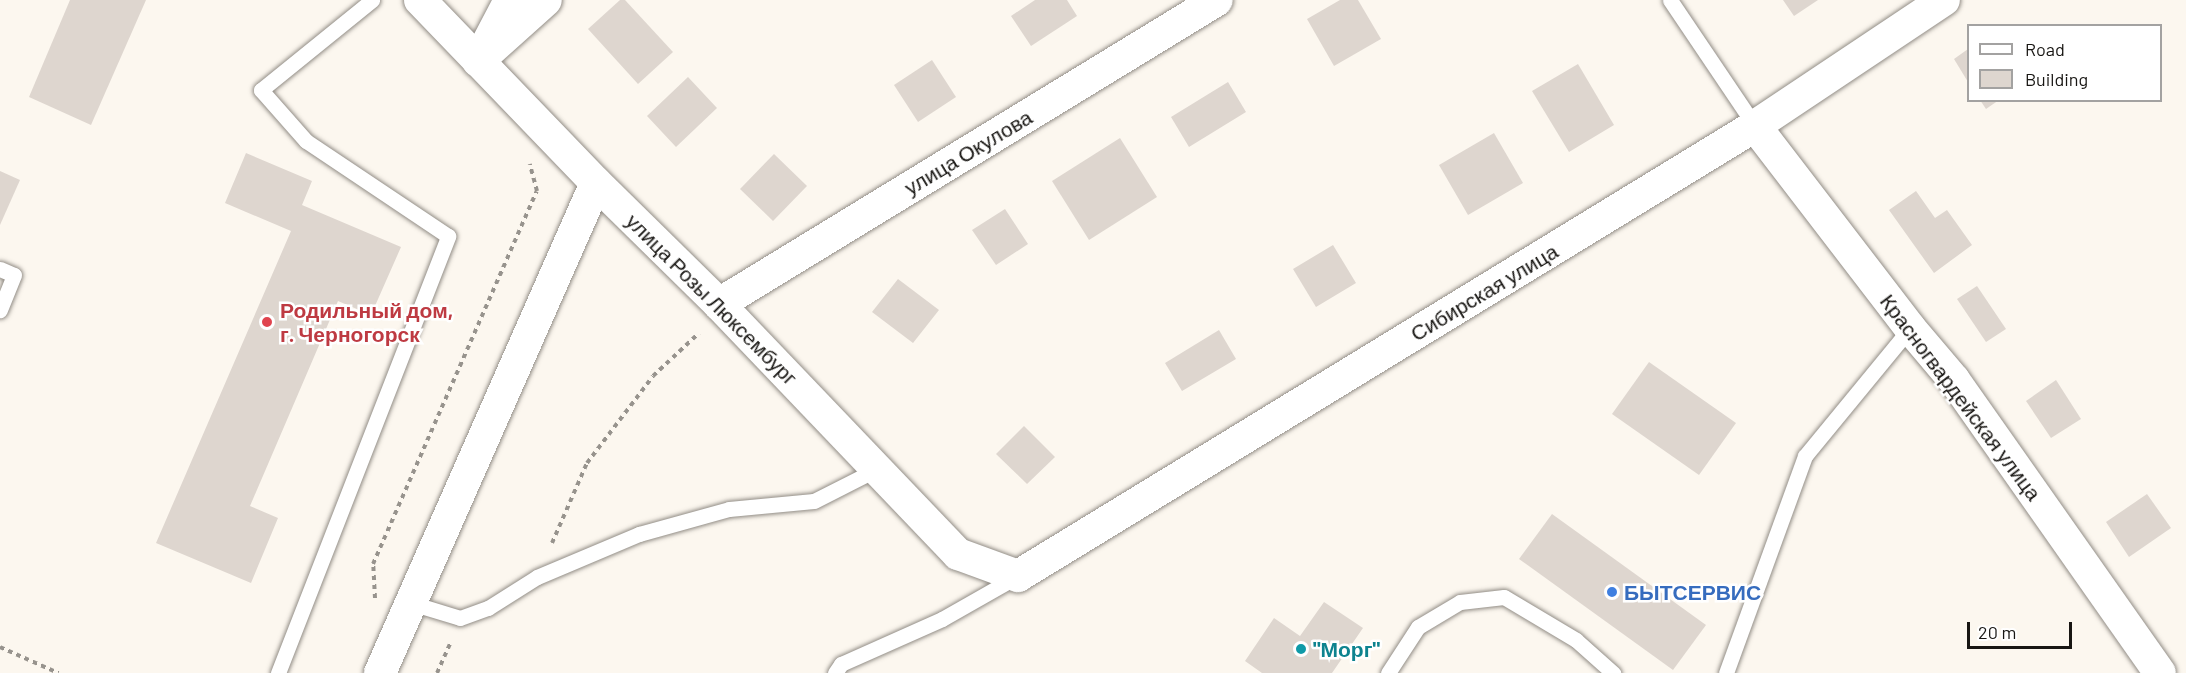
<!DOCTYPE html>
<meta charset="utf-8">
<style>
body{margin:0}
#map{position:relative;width:2186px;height:673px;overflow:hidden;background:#fcf7ef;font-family:Barlow,sans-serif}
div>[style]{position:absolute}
.building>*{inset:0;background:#ded6cf}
.path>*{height:4px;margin-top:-2px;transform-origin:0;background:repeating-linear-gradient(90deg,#97938d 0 4.5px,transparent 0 9px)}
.roads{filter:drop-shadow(0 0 2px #928d86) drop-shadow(0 0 2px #928d86)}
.lane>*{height:15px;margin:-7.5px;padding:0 7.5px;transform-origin:7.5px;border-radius:7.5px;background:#fff}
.street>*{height:32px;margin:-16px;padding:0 16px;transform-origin:16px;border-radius:16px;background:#fff}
.dots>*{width:16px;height:16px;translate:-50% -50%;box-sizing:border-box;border:3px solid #fff;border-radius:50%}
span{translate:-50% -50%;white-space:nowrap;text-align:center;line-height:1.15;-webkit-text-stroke:5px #fff;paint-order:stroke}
.street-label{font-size:21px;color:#181613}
.health-label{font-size:21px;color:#be3a42;font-weight:700}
.left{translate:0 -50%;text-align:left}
.shop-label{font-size:21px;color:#366cbe;font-weight:700}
.culture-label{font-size:21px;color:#0d838f;font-weight:700}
.legend{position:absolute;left:1967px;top:24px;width:195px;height:78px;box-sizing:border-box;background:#fff;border:2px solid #a3a2a1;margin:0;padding:8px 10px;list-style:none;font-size:18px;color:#181613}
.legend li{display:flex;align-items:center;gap:12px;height:30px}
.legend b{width:30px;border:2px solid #a3a2a1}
.scale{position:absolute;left:1967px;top:622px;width:105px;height:27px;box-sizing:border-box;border:3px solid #181613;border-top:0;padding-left:8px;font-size:18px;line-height:21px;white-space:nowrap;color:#181613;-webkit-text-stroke:4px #fff;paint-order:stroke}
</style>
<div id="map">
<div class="building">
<i style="clip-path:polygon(70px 0,146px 0,91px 125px,29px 97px)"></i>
<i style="clip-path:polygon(620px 0,625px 0,673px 52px,638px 84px,588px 29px)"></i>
<i style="clip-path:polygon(1035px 0,1067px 0,1077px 16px,1031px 46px,1011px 16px)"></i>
<i style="clip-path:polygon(1340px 0,1358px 0,1381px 39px,1334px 66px,1307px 19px)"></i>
<i style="clip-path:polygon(1783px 0,1818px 0,1794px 16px)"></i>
<i style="clip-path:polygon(1968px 49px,1968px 82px,1954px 59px)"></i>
<i style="clip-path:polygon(932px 60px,956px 97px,918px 122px,894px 85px)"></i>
<i style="clip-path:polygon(1578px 64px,1614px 125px,1569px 152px,1532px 91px)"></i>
<i style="clip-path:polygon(688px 77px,717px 108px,676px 147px,647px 116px)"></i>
<i style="clip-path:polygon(1228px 82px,1246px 112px,1189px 147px,1171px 117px)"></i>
<i style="clip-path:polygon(1980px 100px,1999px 100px,1986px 109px)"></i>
<i style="clip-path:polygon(1494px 133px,1523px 183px,1468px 215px,1439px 165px)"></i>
<i style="clip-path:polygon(1120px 138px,1157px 197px,1089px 240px,1052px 181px)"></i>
<i style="clip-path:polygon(246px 153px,312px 181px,302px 205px,401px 247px,371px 315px,338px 301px,250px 506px,278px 518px,251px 583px,156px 543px,291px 231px,225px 203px)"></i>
<i style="clip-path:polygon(774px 154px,807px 186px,773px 221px,740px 189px)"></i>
<i style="clip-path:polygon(0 171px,20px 180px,0 225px)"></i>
<i style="clip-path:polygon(1916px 191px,1935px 218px,1947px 210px,1972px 245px,1934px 273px,1889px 210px)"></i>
<i style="clip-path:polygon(1005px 209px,1028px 244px,996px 265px,972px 230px)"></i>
<i style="clip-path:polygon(1333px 245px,1356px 283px,1316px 307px,1293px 269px)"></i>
<i style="clip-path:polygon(898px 279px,939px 310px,913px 343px,872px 312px)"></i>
<i style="clip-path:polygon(1977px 286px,2006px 329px,1986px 342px,1957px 299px)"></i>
<i style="clip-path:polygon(1219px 330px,1236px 359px,1182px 391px,1165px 363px)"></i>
<i style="clip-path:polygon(1649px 362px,1736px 423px,1699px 475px,1612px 414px)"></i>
<i style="clip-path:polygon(2056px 380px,2081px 419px,2051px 438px,2026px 401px)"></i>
<i style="clip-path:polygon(1024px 426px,1055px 457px,1027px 484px,996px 454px)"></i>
<i style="clip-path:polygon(2147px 494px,2171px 528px,2129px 557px,2106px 522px)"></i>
<i style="clip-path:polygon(1552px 514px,1706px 625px,1673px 670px,1519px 559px)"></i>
<i style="clip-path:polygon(1324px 602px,1363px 628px,1332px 673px,1262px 673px,1245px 661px,1274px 618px,1300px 636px)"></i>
</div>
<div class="path">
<i style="left:552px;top:543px;width:87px;rotate:-66.4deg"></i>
<i style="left:587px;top:463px;width:109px;rotate:-52.8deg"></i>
<i style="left:653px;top:376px;width:63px;rotate:-43.1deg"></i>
<i style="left:375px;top:598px;width:34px;rotate:-93deg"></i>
<i style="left:373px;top:564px;width:407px;rotate:-66.3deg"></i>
<i style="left:537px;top:191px;width:28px;rotate:-105deg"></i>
<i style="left:0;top:647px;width:64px;rotate:24.1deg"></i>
<i style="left:437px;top:673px;width:35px;rotate:-66deg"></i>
</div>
<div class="roads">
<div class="lane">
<i style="left:1670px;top:0;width:152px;rotate:56deg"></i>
<i style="left:0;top:269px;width:15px;rotate:23deg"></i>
<i style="left:14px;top:275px;width:38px;rotate:112deg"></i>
<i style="left:411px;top:603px;width:51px;rotate:17deg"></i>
<i style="left:460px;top:618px;width:30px;rotate:-20deg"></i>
<i style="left:488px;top:608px;width:58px;rotate:-32.3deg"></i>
<i style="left:537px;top:577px;width:111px;rotate:-22.9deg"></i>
<i style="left:639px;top:534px;width:93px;rotate:-15.5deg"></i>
<i style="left:729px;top:509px;width:85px;rotate:-5.4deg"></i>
<i style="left:814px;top:501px;width:71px;rotate:-26.9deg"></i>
<i style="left:278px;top:673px;width:469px;rotate:-68.7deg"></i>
<i style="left:448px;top:236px;width:171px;rotate:-146.2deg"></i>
<i style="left:306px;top:141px;width:68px;rotate:-131.4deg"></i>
<i style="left:261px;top:90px;width:143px;rotate:-39deg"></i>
<i style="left:835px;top:673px;width:11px;rotate:-56deg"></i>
<i style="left:841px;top:664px;width:111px;rotate:-24deg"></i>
<i style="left:942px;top:619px;width:85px;rotate:-29.6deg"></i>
<i style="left:1388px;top:673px;width:55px;rotate:-56.9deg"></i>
<i style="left:1418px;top:627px;width:49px;rotate:-30.8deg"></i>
<i style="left:1460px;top:602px;width:44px;rotate:-6.5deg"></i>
<i style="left:1504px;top:597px;width:84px;rotate:30.8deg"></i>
<i style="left:1576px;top:640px;width:50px;rotate:41.7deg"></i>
<i style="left:1726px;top:673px;width:231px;rotate:-70deg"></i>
<i style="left:1805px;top:456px;width:166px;rotate:-50.6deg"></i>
</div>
<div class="street">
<i style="left:420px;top:0;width:254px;rotate:46.1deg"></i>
<i style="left:596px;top:183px;width:173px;rotate:44.5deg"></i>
<i style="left:719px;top:304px;width:346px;rotate:46.3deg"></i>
<i style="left:958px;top:554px;width:64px;rotate:20.1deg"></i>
<i style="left:1018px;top:576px;width:864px;rotate:-31.41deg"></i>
<i style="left:1755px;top:126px;width:227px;rotate:-33.7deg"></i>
<i style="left:488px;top:42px;width:47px;rotate:-62.4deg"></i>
<i style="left:478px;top:61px;width:91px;rotate:-41.9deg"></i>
<i style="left:1755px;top:126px;width:255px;rotate:52.5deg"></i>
<i style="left:1910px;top:328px;width:68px;rotate:49.8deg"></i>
<i style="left:1954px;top:380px;width:358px;rotate:54.9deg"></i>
<i style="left:719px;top:304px;width:583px;rotate:-31.4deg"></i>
<i style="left:380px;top:673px;width:535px;rotate:-66.21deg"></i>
</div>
</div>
<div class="dots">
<i style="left:267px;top:322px;background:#e0444e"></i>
<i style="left:1612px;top:592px;background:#3f7fe0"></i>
<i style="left:1301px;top:649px;background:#0f9aa8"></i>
</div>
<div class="street-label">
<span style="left:968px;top:152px;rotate:-31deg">улица Окулова</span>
<span style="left:1484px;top:292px;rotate:-31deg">Сибирская улица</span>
<span style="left:712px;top:299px;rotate:45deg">улица Розы Люксембург</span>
<span style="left:1961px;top:397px;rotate:53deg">Красногвардейская улица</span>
</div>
<div class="health-label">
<span class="left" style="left:280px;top:322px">Родильный дом,<br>г. Черногорск</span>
</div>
<div class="shop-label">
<span class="left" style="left:1624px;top:592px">БЫТСЕРВИС</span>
</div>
<div class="culture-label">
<span class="left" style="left:1313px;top:649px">"Морг"</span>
</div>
<ul class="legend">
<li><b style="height:8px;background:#fff"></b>Road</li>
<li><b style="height:16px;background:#ded6cf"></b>Building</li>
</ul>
<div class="scale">20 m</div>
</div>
